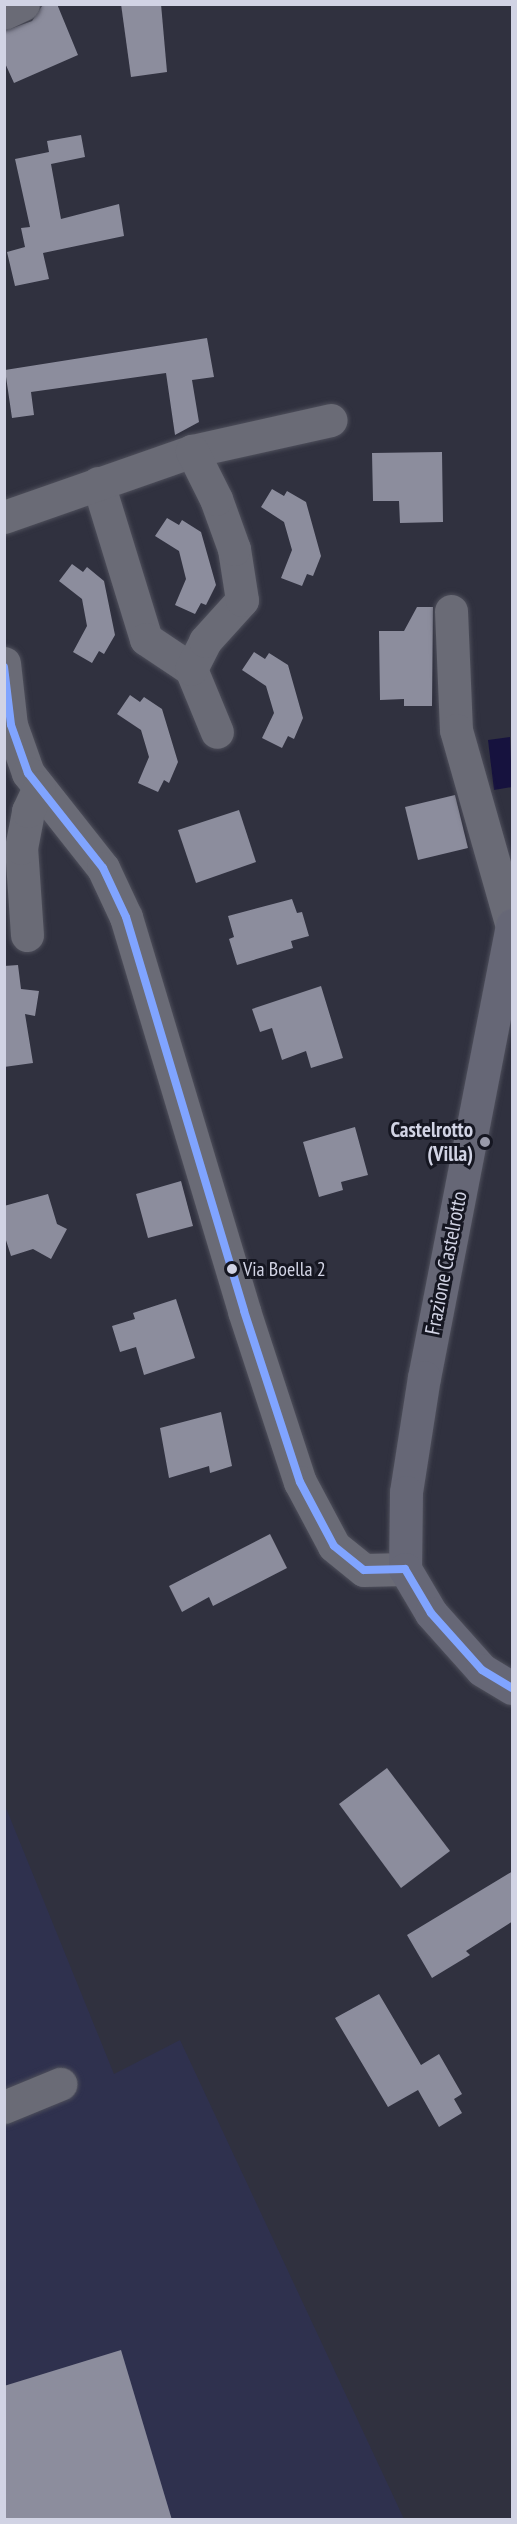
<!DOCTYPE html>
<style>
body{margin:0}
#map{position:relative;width:517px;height:2524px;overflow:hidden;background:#30313f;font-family:"PT Sans Narrow",sans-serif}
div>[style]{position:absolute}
.built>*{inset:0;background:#2f314e}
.water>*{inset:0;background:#16123e}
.building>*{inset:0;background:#8c8d9d}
.roads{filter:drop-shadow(0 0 2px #4e4f5b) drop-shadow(0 0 2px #4e4f5b)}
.minor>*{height:33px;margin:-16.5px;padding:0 16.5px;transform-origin:16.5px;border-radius:16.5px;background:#6a6b76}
.major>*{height:33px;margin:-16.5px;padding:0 16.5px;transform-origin:16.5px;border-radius:16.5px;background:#666776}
.bus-1>*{height:8px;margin:-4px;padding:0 4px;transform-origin:4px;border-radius:4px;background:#80a4ff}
.dots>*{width:16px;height:16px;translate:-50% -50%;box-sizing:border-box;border:3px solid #151621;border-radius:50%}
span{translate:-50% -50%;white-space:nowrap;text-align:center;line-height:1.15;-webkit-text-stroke:6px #151621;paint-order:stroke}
.bus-label{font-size:20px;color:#d1d3e4}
.left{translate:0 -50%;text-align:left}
.poi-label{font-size:21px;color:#d1d3e4;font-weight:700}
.right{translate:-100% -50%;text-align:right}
.street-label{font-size:21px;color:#d1d3e4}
.frame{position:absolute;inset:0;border:6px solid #d1d3e4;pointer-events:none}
</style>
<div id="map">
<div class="built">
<i style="clip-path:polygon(4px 1803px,114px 2074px,180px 2040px,404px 2519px,5px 2519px)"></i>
</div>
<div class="water">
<i style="clip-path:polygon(510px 737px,512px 787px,494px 790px,488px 740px)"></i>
</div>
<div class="building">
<i style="clip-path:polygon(57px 4px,78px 55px,14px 83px,4px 61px,4px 31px,32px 21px,42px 6px)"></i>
<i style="clip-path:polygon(121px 4px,161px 4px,167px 72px,131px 77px)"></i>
<i style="clip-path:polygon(81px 135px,85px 157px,51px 164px,61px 219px,119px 204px,124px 236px,43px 253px,49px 279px,15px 286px,7px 252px,25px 247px,21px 228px,30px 227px,15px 159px,49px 152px,47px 141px)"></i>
<i style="clip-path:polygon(207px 338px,214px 377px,192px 380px,199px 422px,175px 435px,166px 373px,31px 392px,34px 415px,12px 418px,5px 370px)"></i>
<i style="clip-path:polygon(442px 452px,443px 522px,400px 523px,399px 501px,373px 501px,372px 453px)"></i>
<i style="clip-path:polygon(272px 489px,284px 496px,287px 491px,306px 502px,321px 556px,313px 576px,307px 574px,302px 586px,281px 578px,292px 550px,284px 522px,261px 507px)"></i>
<i style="clip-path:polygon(167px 518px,179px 525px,182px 520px,201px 532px,216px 585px,206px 605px,201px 603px,195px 614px,175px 605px,186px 579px,179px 551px,155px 536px)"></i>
<i style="clip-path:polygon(72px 564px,83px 572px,87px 567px,104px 581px,115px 635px,104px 654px,99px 651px,92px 663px,73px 652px,87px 626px,82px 599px,59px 581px)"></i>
<i style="clip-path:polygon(417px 607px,433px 607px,432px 706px,404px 706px,404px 699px,380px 700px,379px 631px,404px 631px)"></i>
<i style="clip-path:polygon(254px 652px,265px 659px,269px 653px,288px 665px,303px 718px,294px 739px,288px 736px,282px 748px,262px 738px,274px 713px,266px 686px,242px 670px)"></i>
<i style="clip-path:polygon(130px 695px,140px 702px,144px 697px,162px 709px,178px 762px,169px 783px,164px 780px,158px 792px,138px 783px,149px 757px,141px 730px,117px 714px)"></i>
<i style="clip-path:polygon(455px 795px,468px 848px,418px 860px,405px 807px)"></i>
<i style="clip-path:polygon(239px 810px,256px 862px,196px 883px,178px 830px)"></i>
<i style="clip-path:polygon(292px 899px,297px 913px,302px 912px,309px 936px,291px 941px,293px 948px,237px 965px,229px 939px,234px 937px,228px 916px)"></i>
<i style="clip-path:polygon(18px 965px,21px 989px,39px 991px,35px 1016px,25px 1014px,33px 1063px,4px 1067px,4px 966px)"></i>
<i style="clip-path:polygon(321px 986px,343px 1058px,311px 1068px,306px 1051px,282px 1060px,272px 1028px,260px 1032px,252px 1009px)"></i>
<i style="clip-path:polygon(355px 1127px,368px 1175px,341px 1182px,343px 1190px,319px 1197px,303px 1142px)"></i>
<i style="clip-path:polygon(181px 1181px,193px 1226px,148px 1238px,136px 1194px)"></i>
<i style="clip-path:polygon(48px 1194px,57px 1224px,67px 1229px,51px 1259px,33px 1249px,11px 1256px,4px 1234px,4px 1206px)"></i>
<i style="clip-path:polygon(176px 1299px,195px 1358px,144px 1375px,136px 1347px,120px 1352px,112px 1326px,135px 1319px,133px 1313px)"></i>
<i style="clip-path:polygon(221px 1412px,232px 1466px,210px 1473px,209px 1466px,169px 1478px,160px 1428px)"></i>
<i style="clip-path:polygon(270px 1534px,287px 1568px,213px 1606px,209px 1597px,182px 1612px,169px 1586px)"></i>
<i style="clip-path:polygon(387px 1768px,450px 1851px,401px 1888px,339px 1804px)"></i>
<i style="clip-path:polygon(513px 1871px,513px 1921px,466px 1951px,470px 1955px,432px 1978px,407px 1935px)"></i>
<i style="clip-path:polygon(379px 1994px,421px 2065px,439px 2054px,462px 2094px,454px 2099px,462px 2113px,439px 2127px,418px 2090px,388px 2107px,335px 2018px)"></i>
<i style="clip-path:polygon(121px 2350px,172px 2520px,4px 2520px,4px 2386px)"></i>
</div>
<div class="roads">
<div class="minor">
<i style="left:4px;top:13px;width:21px;rotate:-25deg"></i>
<i style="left:98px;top:483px;width:163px;rotate:72.9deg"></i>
<i style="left:146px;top:639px;width:54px;rotate:33.7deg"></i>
<i style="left:191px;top:669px;width:68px;rotate:67.6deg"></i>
<i style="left:4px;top:517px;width:199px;rotate:-19.3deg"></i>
<i style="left:192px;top:451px;width:142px;rotate:-12.6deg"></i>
<i style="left:451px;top:611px;width:119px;rotate:87.6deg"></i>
<i style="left:456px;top:730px;width:204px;rotate:74.1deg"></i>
<i style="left:4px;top:663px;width:62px;rotate:83.6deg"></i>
<i style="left:11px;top:725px;width:51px;rotate:70.5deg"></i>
<i style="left:28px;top:773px;width:121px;rotate:51.7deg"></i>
<i style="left:103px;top:868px;width:54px;rotate:64.9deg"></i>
<i style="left:126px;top:917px;width:411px;rotate:73.3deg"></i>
<i style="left:244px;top:1311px;width:180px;rotate:71.9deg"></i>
<i style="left:300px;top:1482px;width:72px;rotate:62deg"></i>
<i style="left:334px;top:1546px;width:38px;rotate:39deg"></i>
<i style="left:364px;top:1570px;width:41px;rotate:-1.4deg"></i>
<i style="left:191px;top:669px;width:31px;rotate:-63deg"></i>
<i style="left:205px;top:641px;width:55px;rotate:-47.9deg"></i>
<i style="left:242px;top:600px;width:52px;rotate:-98.9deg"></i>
<i style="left:234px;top:549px;width:53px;rotate:-109.8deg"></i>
<i style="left:216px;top:499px;width:54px;rotate:-116.6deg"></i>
<i style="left:27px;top:935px;width:87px;rotate:-93.9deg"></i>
<i style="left:21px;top:848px;width:38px;rotate:-79deg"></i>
<i style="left:28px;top:811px;width:26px;rotate:-65deg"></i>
<i style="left:4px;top:2107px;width:61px;rotate:-22.3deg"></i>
</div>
<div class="major">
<i style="left:512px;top:925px;width:460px;rotate:101deg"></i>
<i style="left:424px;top:1377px;width:116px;rotate:98.9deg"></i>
<i style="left:406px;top:1492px;width:77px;rotate:90.7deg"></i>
<i style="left:405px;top:1569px;width:51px;rotate:59.4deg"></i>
<i style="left:431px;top:1613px;width:76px;rotate:48.2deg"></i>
<i style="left:482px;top:1670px;width:35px;rotate:31deg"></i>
</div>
</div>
<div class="bus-1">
<i style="left:4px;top:667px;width:58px;rotate:83.1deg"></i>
<i style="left:11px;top:725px;width:51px;rotate:70.5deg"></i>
<i style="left:28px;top:773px;width:121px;rotate:51.7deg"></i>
<i style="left:103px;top:868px;width:54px;rotate:64.9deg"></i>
<i style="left:126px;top:917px;width:411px;rotate:73.3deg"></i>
<i style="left:244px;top:1311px;width:180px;rotate:71.9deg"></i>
<i style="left:300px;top:1482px;width:72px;rotate:62deg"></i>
<i style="left:334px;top:1546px;width:38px;rotate:39deg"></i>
<i style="left:364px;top:1570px;width:41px;rotate:-1.4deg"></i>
<i style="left:405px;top:1569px;width:51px;rotate:59.4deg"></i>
<i style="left:431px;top:1613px;width:76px;rotate:48.2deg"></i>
<i style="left:482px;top:1670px;width:35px;rotate:31deg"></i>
</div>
<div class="dots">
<i style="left:485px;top:1142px;background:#999aaa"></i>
<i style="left:232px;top:1269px;background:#d1d3e4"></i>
</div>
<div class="bus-label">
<span class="left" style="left:243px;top:1269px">Via Boella 2</span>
</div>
<div class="poi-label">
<span class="right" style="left:473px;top:1142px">Castelrotto<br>(Villa)</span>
</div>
<div class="street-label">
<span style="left:446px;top:1263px;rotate:-79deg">Frazione Castelrotto</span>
</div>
<div class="frame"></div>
</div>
